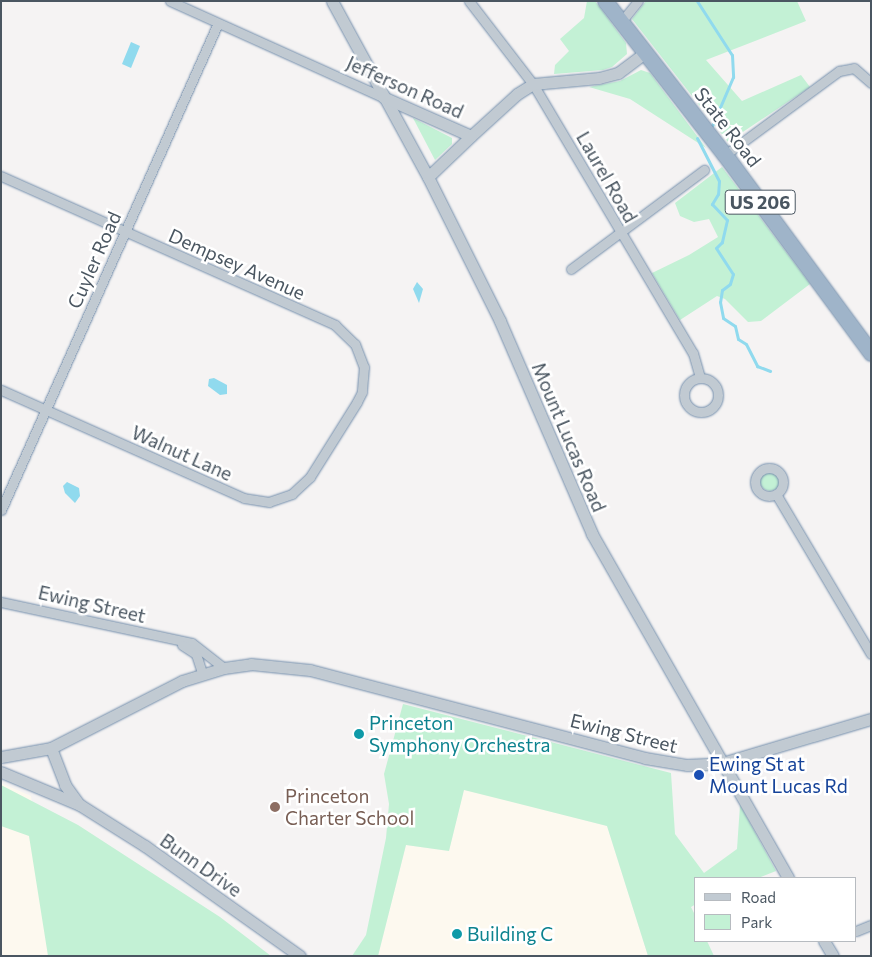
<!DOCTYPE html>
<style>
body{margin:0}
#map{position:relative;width:872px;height:957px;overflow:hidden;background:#f5f3f3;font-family:Commissioner,sans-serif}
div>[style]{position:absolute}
.commercial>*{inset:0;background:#fdf9ef}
.green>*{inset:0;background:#c3f1d5}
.round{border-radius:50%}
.water>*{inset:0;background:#90daee}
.stream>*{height:3px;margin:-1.5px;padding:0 1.5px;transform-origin:1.5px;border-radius:1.5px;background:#90daee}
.roads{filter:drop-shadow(0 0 1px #7690ad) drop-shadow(0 0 1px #7690ad)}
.minor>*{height:9px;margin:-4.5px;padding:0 4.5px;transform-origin:4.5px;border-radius:4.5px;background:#c1cad2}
.minor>.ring{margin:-4.5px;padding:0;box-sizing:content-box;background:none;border:9px solid #c1cad2;border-radius:50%}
.tertiary>*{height:11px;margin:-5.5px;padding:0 5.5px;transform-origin:5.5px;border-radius:5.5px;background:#c1cad2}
.trunk>*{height:15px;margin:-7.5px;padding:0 7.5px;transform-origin:7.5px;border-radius:7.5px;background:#9fb4c9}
.dots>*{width:14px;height:14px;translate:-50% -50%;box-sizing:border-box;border:2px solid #fff;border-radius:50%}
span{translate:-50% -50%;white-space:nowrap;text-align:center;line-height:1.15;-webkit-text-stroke:5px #fff;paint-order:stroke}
.shield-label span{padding:1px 4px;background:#fff;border:1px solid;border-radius:4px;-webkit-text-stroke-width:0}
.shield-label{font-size:18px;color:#4a5661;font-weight:700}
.street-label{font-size:19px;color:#4a5661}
.culture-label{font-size:19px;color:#0d838f}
.left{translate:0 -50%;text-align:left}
.transit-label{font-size:19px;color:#164399}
.education-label{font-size:19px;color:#785e54}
.frame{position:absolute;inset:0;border:2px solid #4a5661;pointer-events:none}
.legend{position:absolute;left:694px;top:877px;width:162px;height:65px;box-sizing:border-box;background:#fff;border:1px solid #b7bbc0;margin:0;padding:6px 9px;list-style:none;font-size:15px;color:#4a5661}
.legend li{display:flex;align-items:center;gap:10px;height:25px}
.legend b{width:25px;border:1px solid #b7bbc0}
</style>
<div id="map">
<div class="commercial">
<i style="clip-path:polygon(1px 783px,31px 796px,53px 956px,1px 956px)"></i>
<i style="clip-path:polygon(464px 789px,607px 826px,648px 956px,378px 956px,406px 845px,449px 851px)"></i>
</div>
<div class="green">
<i style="clip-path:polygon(587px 1px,595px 1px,626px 43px,627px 54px,612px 67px,603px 70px,554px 74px,555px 65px,569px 51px,560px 39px,584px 18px)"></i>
<i style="clip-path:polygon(646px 1px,797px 1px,806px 21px,706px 60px,742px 101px,801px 75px,810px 87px,728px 142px,632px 19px)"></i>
<i style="clip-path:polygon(641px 70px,650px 73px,706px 148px,630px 99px,589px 87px,620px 81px)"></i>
<i style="clip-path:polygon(413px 118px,452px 138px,452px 144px,435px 160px)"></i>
<i style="clip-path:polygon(722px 167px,810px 284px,761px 321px,748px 322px,725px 299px,717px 296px,680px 320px,652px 273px,689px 255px,718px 237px,709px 219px,694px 222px,680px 216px,675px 203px)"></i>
<i class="round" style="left:760px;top:471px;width:20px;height:20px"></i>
<i style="clip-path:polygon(403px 704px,671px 773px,675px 834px,704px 873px,737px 849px,740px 805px,776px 871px,758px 878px,696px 878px,696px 904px,691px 907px,696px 917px,696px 941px,707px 941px,714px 956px,648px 956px,607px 826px,464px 790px,449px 851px,406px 845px,378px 956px,352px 956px,366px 935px,386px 838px,389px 804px,384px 774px)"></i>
<i style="clip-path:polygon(1px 785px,78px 825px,220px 917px,271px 956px,48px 956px,29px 836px,1px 826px)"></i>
</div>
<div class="water">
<i style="clip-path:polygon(131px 42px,140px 46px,131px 68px,122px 64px)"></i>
<i style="clip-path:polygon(417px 282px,423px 289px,419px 303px,413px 289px)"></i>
<i style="clip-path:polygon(214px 378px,227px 385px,227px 394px,220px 395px,208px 386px,209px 379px)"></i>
<i style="clip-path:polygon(67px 482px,79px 488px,80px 496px,75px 503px,65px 493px,63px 486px)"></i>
</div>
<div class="stream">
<i style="left:697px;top:1px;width:64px;rotate:57.1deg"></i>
<i style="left:732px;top:55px;width:22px;rotate:87deg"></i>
<i style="left:733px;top:77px;width:53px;rotate:113.2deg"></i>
<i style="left:697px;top:138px;width:48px;rotate:62.9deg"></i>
<i style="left:719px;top:181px;width:13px;rotate:94deg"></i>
<i style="left:718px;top:194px;width:12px;rotate:121deg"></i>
<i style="left:712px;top:204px;width:22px;rotate:47deg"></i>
<i style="left:727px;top:220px;width:23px;rotate:103deg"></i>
<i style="left:722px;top:242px;width:8px;rotate:135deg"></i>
<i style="left:716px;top:248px;width:31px;rotate:57deg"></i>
<i style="left:733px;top:274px;width:10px;rotate:107deg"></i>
<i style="left:730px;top:284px;width:10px;rotate:143deg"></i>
<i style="left:722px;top:290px;width:12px;rotate:99deg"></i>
<i style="left:720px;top:302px;width:16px;rotate:79deg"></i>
<i style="left:723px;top:318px;width:14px;rotate:34deg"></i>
<i style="left:735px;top:326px;width:13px;rotate:77deg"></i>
<i style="left:738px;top:339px;width:9px;rotate:32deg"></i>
<i style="left:746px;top:344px;width:25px;rotate:63deg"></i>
<i style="left:757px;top:366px;width:14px;rotate:21deg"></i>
</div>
<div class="roads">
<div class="minor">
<i style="left:170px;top:1px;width:234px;rotate:24.3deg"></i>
<i style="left:469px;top:1px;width:105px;rotate:52.4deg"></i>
<i style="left:533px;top:84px;width:313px;rotate:59.3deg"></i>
<i style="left:693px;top:353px;width:26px;rotate:74deg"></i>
<i style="left:621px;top:22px;width:27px;rotate:-51deg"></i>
<i style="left:725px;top:155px;width:142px;rotate:-36.4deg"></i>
<i style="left:839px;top:71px;width:15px;rotate:-11deg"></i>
<i style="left:854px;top:68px;width:23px;rotate:41deg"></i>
<i style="left:1px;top:176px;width:366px;rotate:24deg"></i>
<i style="left:335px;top:325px;width:28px;rotate:44deg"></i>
<i style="left:355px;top:344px;width:25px;rotate:69deg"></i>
<i style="left:364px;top:367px;width:25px;rotate:95deg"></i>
<i style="left:362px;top:392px;width:11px;rotate:117deg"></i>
<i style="left:357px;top:402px;width:89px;rotate:122.1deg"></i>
<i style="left:310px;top:477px;width:25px;rotate:137deg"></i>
<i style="left:292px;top:494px;width:24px;rotate:161deg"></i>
<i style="left:269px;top:502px;width:25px;rotate:-171deg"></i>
<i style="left:244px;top:498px;width:266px;rotate:-156deg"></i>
<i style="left:571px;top:269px;width:166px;rotate:-36.7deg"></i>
<i class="ring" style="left:684px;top:378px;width:25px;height:25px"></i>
<i class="ring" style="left:755px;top:468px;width:19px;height:19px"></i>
<i style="left:776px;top:494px;width:186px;rotate:59.3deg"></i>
<i style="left:1px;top:510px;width:533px;rotate:-65.98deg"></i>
<i style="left:1px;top:602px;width:195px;rotate:12.1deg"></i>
<i style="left:192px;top:643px;width:41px;rotate:38deg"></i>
<i style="left:182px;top:645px;width:17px;rotate:33deg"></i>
<i style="left:196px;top:654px;width:20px;rotate:72deg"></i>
<i style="left:856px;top:931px;width:16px;rotate:-22deg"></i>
</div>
<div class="tertiary">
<i style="left:332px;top:1px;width:200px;rotate:61.4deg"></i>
<i style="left:428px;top:177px;width:161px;rotate:63.4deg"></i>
<i style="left:500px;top:321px;width:232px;rotate:66.6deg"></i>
<i style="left:592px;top:534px;width:396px;rotate:60.3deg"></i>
<i style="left:383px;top:97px;width:96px;rotate:23.9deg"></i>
<i style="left:471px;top:136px;width:62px;rotate:-42.4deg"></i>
<i style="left:517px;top:94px;width:19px;rotate:-32deg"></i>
<i style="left:533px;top:84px;width:66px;rotate:-5.2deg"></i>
<i style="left:599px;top:78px;width:20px;rotate:-15deg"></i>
<i style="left:618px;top:73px;width:34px;rotate:-37deg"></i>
<i style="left:428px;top:177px;width:59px;rotate:-43.6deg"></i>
<i style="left:51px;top:748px;width:40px;rotate:69deg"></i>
<i style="left:65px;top:785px;width:24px;rotate:54deg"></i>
<i style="left:1px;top:757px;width:51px;rotate:-10.2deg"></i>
<i style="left:51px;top:748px;width:147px;rotate:-27.1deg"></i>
<i style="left:182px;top:681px;width:44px;rotate:-17.2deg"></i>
<i style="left:224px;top:668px;width:27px;rotate:-8deg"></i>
<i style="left:251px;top:664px;width:59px;rotate:5.8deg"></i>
<i style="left:310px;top:670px;width:346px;rotate:14.7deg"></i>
<i style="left:645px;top:758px;width:43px;rotate:9.5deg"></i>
<i style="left:687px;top:765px;width:35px;rotate:-3deg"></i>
<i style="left:722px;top:763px;width:155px;rotate:-16.5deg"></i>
<i style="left:1px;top:772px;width:86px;rotate:22.7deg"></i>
<i style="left:80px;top:805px;width:77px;rotate:32.2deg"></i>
<i style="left:145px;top:846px;width:190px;rotate:35.4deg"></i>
<i style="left:824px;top:941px;width:17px;rotate:59deg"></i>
</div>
<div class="trunk">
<i style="left:605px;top:1px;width:195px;rotate:52.1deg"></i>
<i style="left:725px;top:155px;width:246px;rotate:53.6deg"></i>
</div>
</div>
<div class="dots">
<i style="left:359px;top:734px;background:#0f9aa8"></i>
<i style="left:699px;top:775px;background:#1a4fb4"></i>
<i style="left:275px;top:807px;background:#8d6e63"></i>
<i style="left:457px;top:934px;background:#0f9aa8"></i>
</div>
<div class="shield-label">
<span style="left:760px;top:202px">US 206</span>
</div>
<div class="street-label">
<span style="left:405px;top:87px;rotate:24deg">Jefferson Road</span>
<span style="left:728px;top:127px;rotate:52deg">State Road</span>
<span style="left:607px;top:177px;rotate:60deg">Laurel Road</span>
<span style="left:94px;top:260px;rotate:-66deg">Cuyler Road</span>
<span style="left:237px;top:264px;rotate:24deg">Dempsey Avenue</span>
<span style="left:569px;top:437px;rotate:67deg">Mount Lucas Road</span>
<span style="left:182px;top:453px;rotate:24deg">Walnut Lane</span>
<span style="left:92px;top:604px;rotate:13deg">Ewing Street</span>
<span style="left:624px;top:733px;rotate:14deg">Ewing Street</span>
<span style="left:201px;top:865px;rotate:35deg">Bunn Drive</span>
</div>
<div class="culture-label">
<span class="left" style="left:369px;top:734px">Princeton<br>Symphony Orchestra</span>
<span class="left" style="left:467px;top:934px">Building C</span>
</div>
<div class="transit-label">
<span class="left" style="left:709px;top:775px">Ewing St at<br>Mount Lucas Rd</span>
</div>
<div class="education-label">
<span class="left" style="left:285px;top:807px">Princeton<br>Charter School</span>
</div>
<div class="frame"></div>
<ul class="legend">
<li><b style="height:6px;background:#c1cad2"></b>Road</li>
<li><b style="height:14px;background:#c3f1d5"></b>Park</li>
</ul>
</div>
